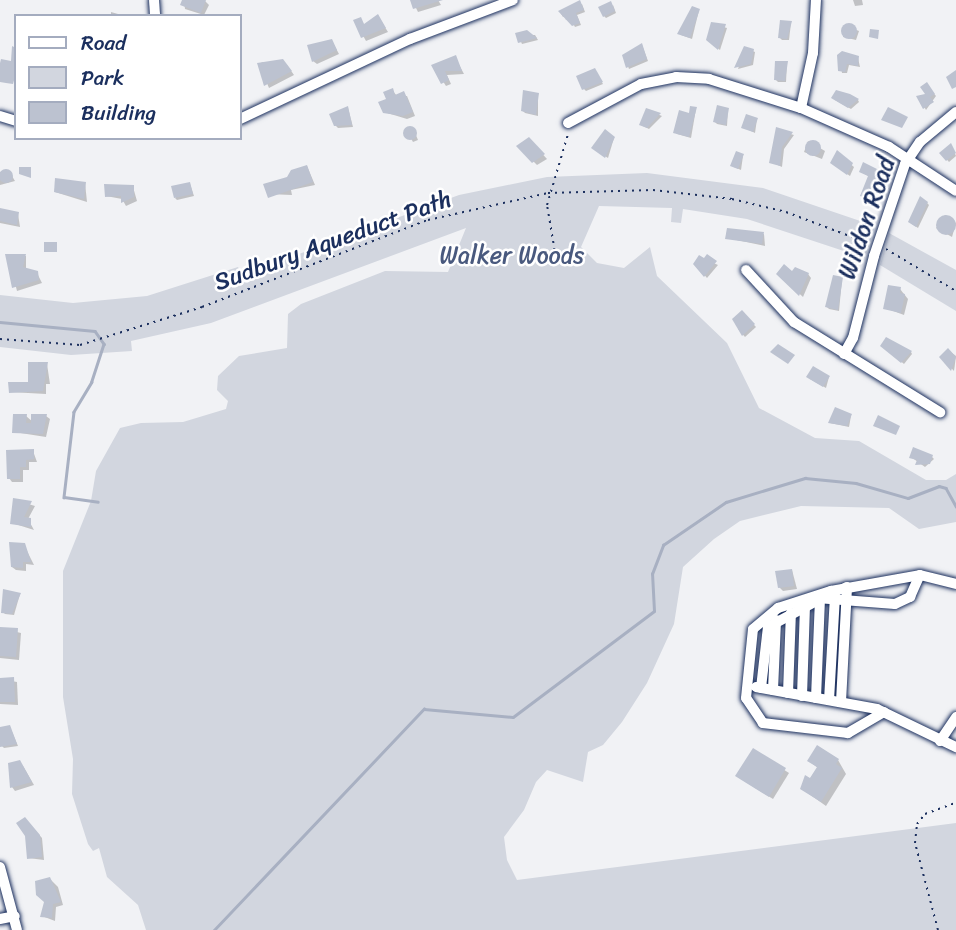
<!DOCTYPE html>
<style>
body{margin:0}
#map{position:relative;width:956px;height:930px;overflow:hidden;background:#f1f2f5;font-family:Sriracha,sans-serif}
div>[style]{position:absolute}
.green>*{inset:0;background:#d2d6df}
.shadow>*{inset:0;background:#0003}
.stream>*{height:2.5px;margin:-1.25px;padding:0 1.25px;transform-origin:1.25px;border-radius:1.25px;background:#a8b0c2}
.building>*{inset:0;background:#bcc2d0}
.round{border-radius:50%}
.path>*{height:2px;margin-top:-1px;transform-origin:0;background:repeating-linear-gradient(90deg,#1b2f5e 0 2px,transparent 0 7px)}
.roads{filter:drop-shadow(0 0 2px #1b2f5e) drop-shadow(0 0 2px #1b2f5e)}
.minor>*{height:10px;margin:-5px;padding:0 5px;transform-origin:5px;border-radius:5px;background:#fff}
span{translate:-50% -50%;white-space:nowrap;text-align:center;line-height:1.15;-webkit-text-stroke:5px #fff;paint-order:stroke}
.street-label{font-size:24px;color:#1b2f5e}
.park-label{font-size:24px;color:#49597e}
.legend{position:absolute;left:14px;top:14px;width:228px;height:126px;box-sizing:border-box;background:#fff;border:2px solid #a4acbf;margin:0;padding:9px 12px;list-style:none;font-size:21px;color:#1b2f5e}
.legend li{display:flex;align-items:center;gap:14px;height:35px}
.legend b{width:35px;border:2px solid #a4acbf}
</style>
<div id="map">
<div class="green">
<i style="clip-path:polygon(647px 173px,763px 188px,875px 226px,865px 258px,747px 219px,683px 209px,681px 223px,671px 222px,672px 208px,599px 206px,581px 247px,597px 263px,624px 268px,650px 247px,657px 276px,727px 343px,759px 408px,815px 438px,859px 441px,926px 480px,946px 480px,956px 474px,956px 522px,919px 529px,889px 508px,801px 506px,740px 521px,714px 539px,683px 567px,674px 624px,647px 683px,622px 722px,603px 745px,588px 752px,583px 782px,547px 770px,536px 782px,524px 810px,504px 837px,507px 860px,517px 880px,956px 823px,956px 930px,146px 930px,138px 905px,107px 877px,99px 848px,93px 851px,88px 844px,72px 794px,73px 759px,63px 697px,63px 571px,91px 501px,96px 471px,120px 428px,141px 423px,183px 422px,226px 409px,228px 401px,217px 390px,218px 376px,239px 356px,287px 348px,288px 314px,301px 304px,385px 271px,448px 272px,466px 228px,211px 323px,131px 341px,132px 351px,71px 355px,0 347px,0 295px,73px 303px,147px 296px,238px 267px,242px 275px,459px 195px,547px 177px)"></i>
<i style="clip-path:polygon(889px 233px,956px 270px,956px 311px,880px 265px)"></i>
</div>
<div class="shadow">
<i style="clip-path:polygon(184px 0,205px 1px,209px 5px,204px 15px,185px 9px)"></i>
<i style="clip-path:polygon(412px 0,438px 0,441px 5px,418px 12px)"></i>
<i style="clip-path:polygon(853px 0,862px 0,863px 5px,855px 6px)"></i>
<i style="clip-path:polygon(582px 4px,585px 12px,577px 15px,581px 25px,575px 27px,570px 18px,565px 20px,575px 12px,563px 17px,560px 12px)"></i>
<i style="clip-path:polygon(613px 5px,616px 13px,606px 18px,604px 16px)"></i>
<i style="clip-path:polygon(699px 10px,692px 39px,681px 35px)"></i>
<i style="clip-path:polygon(111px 12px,125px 16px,111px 16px)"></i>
<i style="clip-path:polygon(378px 16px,388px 32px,366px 41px,355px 21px,360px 19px,365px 26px)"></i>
<i style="clip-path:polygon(791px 23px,789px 40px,782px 40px,780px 38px)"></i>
<i style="clip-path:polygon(713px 24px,727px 28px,720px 50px,708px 40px)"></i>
<i style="clip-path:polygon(844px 25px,859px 31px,856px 40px,843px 37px)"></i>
<i style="clip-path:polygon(518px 35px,535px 35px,538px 40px,522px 44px)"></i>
<i style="clip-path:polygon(332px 41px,339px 54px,317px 64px,313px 61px)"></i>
<i style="clip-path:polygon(642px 45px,648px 61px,629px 69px,624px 56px)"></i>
<i style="clip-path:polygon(745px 48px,755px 52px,753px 65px,738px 69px)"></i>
<i style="clip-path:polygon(839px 55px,858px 58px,860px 67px,849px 65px,847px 73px,842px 73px)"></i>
<i style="clip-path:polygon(455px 57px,464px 74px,447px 75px,451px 84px,446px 86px,433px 66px)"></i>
<i style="clip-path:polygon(263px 62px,268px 67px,287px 65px,294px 75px,269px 88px,259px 64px)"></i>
<i style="clip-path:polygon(787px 63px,786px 82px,778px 82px,776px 80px)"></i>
<i style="clip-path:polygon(596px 73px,603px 84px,586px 91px,584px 89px)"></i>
<i style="clip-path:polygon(926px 84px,936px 96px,926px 110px,919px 97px,928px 95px)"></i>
<i style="clip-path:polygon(392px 90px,397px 96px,407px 96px,415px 116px,407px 119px,384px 112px)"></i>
<i style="clip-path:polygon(836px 93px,858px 100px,859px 102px,851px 109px,835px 100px)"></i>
<i style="clip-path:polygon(538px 95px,538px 116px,525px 113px,522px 110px)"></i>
<i style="clip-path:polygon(348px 108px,353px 127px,338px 128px,335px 125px)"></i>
<i style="clip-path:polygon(696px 109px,691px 138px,677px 134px,675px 132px)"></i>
<i style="clip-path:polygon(647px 110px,662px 116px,649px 129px,643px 126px)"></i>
<i style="clip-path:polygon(728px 110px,727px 126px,717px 124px,715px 122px)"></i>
<i style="clip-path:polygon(757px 119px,755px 133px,743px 127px)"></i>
<i style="clip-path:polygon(413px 128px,418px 140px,413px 142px,406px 130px)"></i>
<i style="clip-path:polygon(777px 130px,794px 135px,784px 149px,782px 167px,771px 162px)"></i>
<i style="clip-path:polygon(614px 138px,608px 158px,595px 150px)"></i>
<i style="clip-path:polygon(529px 139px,547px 159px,537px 165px,518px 146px)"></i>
<i style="clip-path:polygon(808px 141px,825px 151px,822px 159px,804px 152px)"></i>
<i style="clip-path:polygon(951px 145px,956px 156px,949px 162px,941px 153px)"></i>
<i style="clip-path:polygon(837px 153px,854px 167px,850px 176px,834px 165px)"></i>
<i style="clip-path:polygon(743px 156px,741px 170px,734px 167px)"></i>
<i style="clip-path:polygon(307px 166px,315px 185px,291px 190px,292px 195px,267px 194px)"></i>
<i style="clip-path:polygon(9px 171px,15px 181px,0 185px,0 172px)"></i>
<i style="clip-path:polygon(861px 172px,882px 174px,871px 200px,864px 197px,870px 177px)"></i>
<i style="clip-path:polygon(85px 183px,87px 202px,55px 192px)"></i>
<i style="clip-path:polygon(190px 184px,194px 196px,177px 200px,175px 198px)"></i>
<i style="clip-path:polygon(133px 187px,137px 201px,126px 206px,122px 199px,106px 196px)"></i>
<i style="clip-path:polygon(927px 203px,929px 205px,918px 228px,912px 224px)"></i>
<i style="clip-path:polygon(0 211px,18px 214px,20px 227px,0 223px)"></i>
<i style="clip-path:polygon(945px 215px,956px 223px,952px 237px,936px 228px)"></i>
<i style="clip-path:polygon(764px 234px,765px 246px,727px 238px)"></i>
<i style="clip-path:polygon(8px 256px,26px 256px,26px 270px,37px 273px,42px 283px,17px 291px)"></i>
<i style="clip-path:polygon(700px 257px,718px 265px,707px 278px,695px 264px)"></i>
<i style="clip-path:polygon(778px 274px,808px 274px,811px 278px,803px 297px)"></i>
<i style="clip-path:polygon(842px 279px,839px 311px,829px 309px,827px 307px)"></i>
<i style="clip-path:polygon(900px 289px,908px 299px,904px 315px,885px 308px)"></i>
<i style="clip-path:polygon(742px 312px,756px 327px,745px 337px,738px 329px)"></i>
<i style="clip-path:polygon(882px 345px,911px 352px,912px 354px,904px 364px)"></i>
<i style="clip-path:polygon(948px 350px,956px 356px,954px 371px,941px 357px)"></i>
<i style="clip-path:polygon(47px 364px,50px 384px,46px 384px,46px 394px,10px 392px,30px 384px)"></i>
<i style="clip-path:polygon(829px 377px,826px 388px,810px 379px)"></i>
<i style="clip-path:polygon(26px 416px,33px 422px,46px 416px,50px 419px,46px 437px,14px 432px)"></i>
<i style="clip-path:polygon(851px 416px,849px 427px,830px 423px)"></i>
<i style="clip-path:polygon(33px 451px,37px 462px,29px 462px,29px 470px,23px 470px,23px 482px,12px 482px,9px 478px)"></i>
<i style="clip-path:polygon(911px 457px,932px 457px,934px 459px,925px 467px)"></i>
<i style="clip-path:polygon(15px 500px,35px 506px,28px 519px,34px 530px,12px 523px)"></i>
<i style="clip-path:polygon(24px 545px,34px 565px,26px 564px,26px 571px,16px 570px,12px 567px)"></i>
<i style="clip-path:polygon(792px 570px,797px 589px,783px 591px,779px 587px)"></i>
<i style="clip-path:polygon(20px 594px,14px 615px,5px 614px,3px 612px)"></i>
<i style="clip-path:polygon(0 628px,21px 633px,19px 660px,0 658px)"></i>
<i style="clip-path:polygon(0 679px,17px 682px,18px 705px,0 704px)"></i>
<i style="clip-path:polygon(10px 727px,18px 746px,4px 748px,2px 746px)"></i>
<i style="clip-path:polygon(753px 750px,789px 773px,773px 799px,741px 779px)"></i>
<i style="clip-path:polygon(838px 760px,846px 774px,826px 806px,802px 789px,818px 768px,809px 761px)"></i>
<i style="clip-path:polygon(23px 766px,34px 785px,15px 791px,12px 787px)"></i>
<i style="clip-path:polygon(25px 819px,42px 838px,44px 860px,28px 858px)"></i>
<i style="clip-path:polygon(50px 879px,58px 887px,63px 905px,56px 907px,55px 921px,42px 916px)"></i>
</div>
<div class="stream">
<i style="left:0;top:322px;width:95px;rotate:5.4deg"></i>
<i style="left:95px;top:331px;width:16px;rotate:55deg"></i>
<i style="left:104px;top:344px;width:40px;rotate:108deg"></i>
<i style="left:92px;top:382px;width:35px;rotate:121deg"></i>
<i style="left:74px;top:412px;width:86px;rotate:96.7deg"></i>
<i style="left:64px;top:497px;width:34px;rotate:8deg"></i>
<i style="left:214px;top:930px;width:305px;rotate:-46.5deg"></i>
<i style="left:424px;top:709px;width:89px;rotate:5.1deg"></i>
<i style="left:513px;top:717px;width:176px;rotate:-36.9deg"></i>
<i style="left:654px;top:611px;width:37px;rotate:-93deg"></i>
<i style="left:652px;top:574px;width:31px;rotate:-69deg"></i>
<i style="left:663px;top:545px;width:76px;rotate:-34.3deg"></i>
<i style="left:726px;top:502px;width:83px;rotate:-16.9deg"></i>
<i style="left:805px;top:478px;width:51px;rotate:5.6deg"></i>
<i style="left:856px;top:483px;width:54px;rotate:16.1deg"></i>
<i style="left:908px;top:498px;width:33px;rotate:-21deg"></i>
<i style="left:939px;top:486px;width:7px;rotate:16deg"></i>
<i style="left:946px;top:488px;width:21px;rotate:61deg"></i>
</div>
<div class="building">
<i style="clip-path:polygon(182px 0,206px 0,201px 13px,180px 5px)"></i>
<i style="clip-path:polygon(410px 0,443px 0,413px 9px)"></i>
<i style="clip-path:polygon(580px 0,584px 10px,576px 13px,580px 23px,572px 26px,558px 11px)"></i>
<i style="clip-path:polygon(611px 1px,615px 11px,603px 17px,598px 7px)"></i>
<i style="clip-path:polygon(692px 6px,700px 9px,690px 38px,677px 34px)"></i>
<i style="clip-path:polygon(378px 14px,386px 28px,361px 38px,353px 20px,361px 17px,364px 24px)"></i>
<i style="clip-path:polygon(780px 20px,792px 21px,787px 39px,778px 38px)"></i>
<i style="clip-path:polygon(711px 22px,726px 24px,718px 50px,706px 40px)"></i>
<i class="round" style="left:841px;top:23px;width:16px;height:16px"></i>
<i style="clip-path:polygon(870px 29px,879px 30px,878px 39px,869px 37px)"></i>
<i style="clip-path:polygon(527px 30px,537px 38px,518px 43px,515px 33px)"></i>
<i style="clip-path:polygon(332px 39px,337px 50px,312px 62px,307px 45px)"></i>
<i style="clip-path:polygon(642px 43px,647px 59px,626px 68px,622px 55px)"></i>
<i style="clip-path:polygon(12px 46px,16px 48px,16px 73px,13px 84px,6px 83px,0 82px,0 63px,1px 59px,11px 61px)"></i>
<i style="clip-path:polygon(744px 46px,754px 49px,751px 64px,734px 68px)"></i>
<i style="clip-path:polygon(842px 51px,859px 56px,858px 66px,847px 64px,845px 72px,838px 71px,837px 55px)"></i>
<i style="clip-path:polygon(456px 55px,462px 71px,445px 71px,449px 80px,441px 84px,431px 65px)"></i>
<i style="clip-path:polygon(283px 59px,292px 71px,264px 86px,257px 63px)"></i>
<i style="clip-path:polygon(775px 61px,788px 61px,785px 81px,774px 80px)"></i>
<i style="clip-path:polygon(595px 68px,603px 82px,582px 90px,576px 76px)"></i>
<i style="clip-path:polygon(956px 70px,956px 87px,952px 89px,946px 77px)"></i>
<i style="clip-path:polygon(927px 82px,935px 94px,930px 97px,934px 102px,923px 109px,916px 96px,925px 94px,920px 87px)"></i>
<i style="clip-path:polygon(393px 88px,395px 95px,404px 91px,413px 112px,403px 116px,383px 113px,378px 102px,386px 99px,383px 92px)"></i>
<i style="clip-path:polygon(523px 90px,539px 93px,536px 115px,521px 111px)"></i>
<i style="clip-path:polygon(836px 90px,850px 94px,859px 99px,848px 108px,831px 98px)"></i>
<i style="clip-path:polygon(717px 105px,729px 108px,726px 125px,713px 122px)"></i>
<i style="clip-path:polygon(348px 106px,352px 125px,334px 126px,329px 114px)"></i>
<i style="clip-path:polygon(690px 106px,697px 107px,689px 137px,673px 133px,679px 110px,689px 113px)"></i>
<i style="clip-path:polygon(888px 107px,908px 117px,902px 128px,881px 120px)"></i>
<i style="clip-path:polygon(646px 108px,661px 113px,647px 128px,639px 125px)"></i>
<i style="clip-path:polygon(746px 114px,758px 118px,753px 132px,741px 128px)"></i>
<i class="round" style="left:403px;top:126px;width:14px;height:14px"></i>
<i style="clip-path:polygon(776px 127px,793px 132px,782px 147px,780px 166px,769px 163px)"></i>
<i style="clip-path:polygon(605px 129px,615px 137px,605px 158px,591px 148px)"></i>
<i style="clip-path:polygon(529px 137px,545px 154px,532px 163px,516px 146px)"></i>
<i class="round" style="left:805px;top:140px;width:16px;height:16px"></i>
<i style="clip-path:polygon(951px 143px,956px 153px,946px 161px,939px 153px)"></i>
<i style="clip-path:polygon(837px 150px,853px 163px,847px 175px,830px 163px)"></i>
<i style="clip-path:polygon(736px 151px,744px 154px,738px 169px,730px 166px)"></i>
<i style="clip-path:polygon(863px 162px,881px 171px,869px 199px,860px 196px,868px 176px,859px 172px)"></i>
<i style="clip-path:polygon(307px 165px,313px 182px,268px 198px,263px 184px,287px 177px,291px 170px)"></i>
<i style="clip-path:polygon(19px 167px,31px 167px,31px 178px,19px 174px)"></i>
<i class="round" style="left:-1px;top:169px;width:14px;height:14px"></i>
<i style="clip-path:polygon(55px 178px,86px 182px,84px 199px,54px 192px)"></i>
<i style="clip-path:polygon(190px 182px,193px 194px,174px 198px,171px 186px)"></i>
<i style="clip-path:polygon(104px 184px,134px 185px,134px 197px,121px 203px,121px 196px,105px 197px)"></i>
<i style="clip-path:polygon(920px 196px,928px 202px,916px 227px,908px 222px)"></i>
<i style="clip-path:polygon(0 208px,19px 212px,17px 225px,0 221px)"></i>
<i class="round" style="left:936px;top:215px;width:20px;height:20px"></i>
<i style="clip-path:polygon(727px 228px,764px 232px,762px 244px,725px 239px)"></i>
<i style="clip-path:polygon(44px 242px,57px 242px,57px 252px,44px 252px)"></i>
<i style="clip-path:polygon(5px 254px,26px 254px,23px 267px,38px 271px,39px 280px,12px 288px)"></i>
<i style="clip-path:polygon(707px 254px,717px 261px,704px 277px,693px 264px,699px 255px,704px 258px)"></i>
<i style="clip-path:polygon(784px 264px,792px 271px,795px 267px,809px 273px,799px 296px,776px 274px)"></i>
<i style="clip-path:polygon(833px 275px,843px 277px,838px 310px,825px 307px)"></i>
<i style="clip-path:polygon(888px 285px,901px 287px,900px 293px,905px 294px,901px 313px,883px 309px)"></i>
<i style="clip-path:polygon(742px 310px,755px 324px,742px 336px,732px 319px)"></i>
<i style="clip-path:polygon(886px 337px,912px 351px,901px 363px,880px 346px)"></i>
<i style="clip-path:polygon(778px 344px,795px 355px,788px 364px,770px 352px)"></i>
<i style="clip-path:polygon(948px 348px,956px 357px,951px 371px,939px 357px)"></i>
<i style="clip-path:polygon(28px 362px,48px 362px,43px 391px,9px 393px,8px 382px,28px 382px)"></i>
<i style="clip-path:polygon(813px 366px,830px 376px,823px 387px,806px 377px)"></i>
<i style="clip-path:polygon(835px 407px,852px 414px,847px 426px,828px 423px)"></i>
<i style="clip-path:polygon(13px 414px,27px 414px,26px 423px,31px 423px,31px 414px,47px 414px,43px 434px,12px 433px)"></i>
<i style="clip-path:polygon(878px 415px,900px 426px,896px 435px,873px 426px)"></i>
<i style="clip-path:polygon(913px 447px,933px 455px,930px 464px,915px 465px,917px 460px,909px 458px)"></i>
<i style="clip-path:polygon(34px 449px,34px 459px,26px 460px,26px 467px,20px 467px,20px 479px,7px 479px,6px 450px)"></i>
<i style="clip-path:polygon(13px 498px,32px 501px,24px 517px,31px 518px,31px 527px,10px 524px)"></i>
<i style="clip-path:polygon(9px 542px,25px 543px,31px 562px,23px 562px,23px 568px,11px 567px)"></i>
<i style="clip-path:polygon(792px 569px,794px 586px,778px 588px,775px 571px)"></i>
<i style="clip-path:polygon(3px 589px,21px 593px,12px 614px,1px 613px)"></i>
<i style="clip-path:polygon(0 627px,18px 628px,16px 657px,0 656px)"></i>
<i style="clip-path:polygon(14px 677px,15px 702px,0 702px,0 678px)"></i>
<i style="clip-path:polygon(10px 725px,17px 744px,0 747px,0 727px)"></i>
<i style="clip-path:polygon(817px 745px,839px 759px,836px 764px,842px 768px,821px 802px,800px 789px,805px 775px,810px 778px,817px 767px,807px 761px)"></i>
<i style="clip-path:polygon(753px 748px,786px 768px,769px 797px,735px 776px)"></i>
<i style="clip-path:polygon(20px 760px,32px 782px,10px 788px,8px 763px)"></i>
<i style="clip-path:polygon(25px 817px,40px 835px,42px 857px,27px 859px,25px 836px,16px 823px)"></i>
<i style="clip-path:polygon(50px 877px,61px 902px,53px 904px,52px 918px,40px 917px,44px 902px,36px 895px,35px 881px)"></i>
</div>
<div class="path">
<i style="left:886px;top:249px;width:82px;rotate:31deg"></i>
<i style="left:557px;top:264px;width:60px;rotate:-99.6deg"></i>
<i style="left:547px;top:205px;width:74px;rotate:-73.5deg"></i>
<i style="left:0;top:339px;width:80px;rotate:4.3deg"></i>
<i style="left:80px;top:345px;width:128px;rotate:-17.3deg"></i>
<i style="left:202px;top:307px;width:242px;rotate:-21.1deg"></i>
<i style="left:428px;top:220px;width:123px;rotate:-12.7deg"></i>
<i style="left:548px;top:193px;width:105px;rotate:-1.6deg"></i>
<i style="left:653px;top:190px;width:80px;rotate:6.5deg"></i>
<i style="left:732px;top:199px;width:56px;rotate:13.5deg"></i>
<i style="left:786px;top:212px;width:88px;rotate:20.7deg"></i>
<i style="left:938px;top:930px;width:90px;rotate:-104.8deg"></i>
<i style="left:915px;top:843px;width:19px;rotate:-84deg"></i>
<i style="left:917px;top:824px;width:13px;rotate:-51deg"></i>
<i style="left:925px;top:814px;width:33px;rotate:-20deg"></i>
</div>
<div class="roads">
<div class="minor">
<i style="left:154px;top:0;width:16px;rotate:86deg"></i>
<i style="left:801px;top:108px;width:56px;rotate:-77.7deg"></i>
<i style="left:813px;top:53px;width:53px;rotate:-86.8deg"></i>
<i style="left:0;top:116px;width:17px;rotate:17deg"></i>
<i style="left:240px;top:119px;width:188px;rotate:-25.2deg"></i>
<i style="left:410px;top:39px;width:110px;rotate:-20.7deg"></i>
<i style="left:568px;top:123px;width:83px;rotate:-28.1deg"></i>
<i style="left:641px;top:84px;width:36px;rotate:-11deg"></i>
<i style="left:676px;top:77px;width:33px;rotate:3deg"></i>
<i style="left:709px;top:79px;width:96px;rotate:17.5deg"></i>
<i style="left:801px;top:108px;width:96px;rotate:23.9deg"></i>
<i style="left:889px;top:147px;width:80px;rotate:33.3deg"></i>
<i style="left:746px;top:270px;width:71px;rotate:47.3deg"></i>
<i style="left:794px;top:322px;width:172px;rotate:31.7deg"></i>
<i style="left:844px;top:354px;width:18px;rotate:-61deg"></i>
<i style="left:853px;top:338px;width:85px;rotate:-75.6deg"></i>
<i style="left:874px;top:256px;width:97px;rotate:-71.4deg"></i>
<i style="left:905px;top:164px;width:27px;rotate:-56deg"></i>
<i style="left:920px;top:142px;width:47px;rotate:-39.8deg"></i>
<i style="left:817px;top:598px;width:78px;rotate:4.4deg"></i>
<i style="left:895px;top:604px;width:17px;rotate:-25deg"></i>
<i style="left:910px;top:597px;width:24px;rotate:-66deg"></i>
<i style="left:756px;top:687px;width:123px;rotate:10.3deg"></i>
<i style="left:877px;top:709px;width:88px;rotate:25.7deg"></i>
<i style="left:761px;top:688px;width:61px;rotate:-83.5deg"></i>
<i style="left:768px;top:627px;width:61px;rotate:-28.2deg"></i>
<i style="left:773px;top:690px;width:70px;rotate:-87.5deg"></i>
<i style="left:788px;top:693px;width:80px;rotate:-87.9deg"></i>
<i style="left:802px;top:696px;width:90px;rotate:-88.1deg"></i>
<i style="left:816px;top:698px;width:99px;rotate:-87.7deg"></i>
<i style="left:829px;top:700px;width:105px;rotate:-86.7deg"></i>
<i style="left:841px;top:702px;width:115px;rotate:-87deg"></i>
<i style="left:847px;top:587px;width:4px;rotate:153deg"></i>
<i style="left:884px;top:712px;width:42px;rotate:149.7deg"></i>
<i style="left:848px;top:733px;width:86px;rotate:-173.3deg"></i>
<i style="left:763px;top:723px;width:30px;rotate:-124deg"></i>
<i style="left:746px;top:698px;width:69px;rotate:-84.2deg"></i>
<i style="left:753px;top:629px;width:33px;rotate:-40deg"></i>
<i style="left:778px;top:608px;width:56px;rotate:-17.8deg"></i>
<i style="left:831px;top:591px;width:90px;rotate:-10.2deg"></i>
<i style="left:920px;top:575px;width:37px;rotate:14deg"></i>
<i style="left:940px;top:741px;width:29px;rotate:-56deg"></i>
<i style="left:0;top:867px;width:65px;rotate:74.9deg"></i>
<i style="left:0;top:919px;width:15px;rotate:-11deg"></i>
</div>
</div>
<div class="street-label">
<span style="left:867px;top:218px;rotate:-71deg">Wildon Road</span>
<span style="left:333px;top:241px;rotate:-20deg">Sudbury Aqueduct Path</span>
</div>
<div class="park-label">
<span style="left:512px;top:256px">Walker Woods</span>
</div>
<ul class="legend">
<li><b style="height:9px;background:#fff"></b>Road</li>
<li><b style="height:19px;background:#d2d6df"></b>Park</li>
<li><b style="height:19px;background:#bcc2d0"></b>Building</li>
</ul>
</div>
